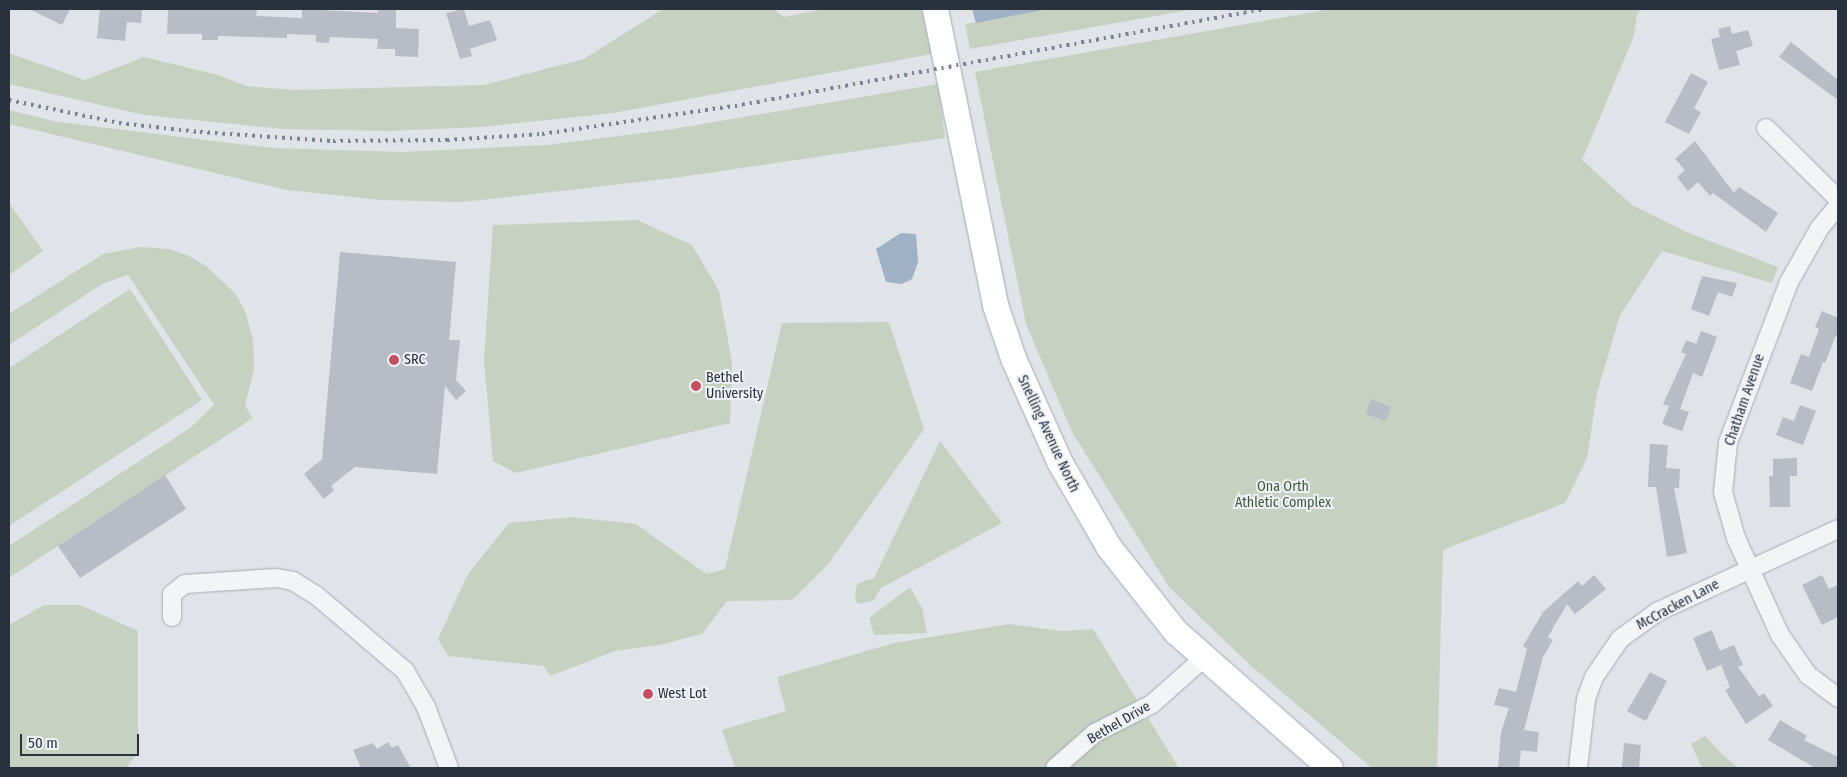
<!DOCTYPE html>
<style>
body{margin:0}
#map{position:relative;width:1847px;height:777px;overflow:hidden;background:#e0e3e8;font-family:"Fira Sans Condensed",sans-serif}
div>[style]{position:absolute}
.green>*{inset:0;background:#c6d1c2}
.water>*{inset:0;background:#9eb1c5}
.building>*{inset:0;background:#b8bcc4}
.roads{filter:drop-shadow(0 0 1px #a6aab2) drop-shadow(0 0 1px #a6aab2)}
.street>*{height:18px;margin:-9px;padding:0 9px;transform-origin:9px;border-radius:9px;background:#f3f4f6}
.secondary>*{height:25px;margin:-12.5px;padding:0 12.5px;transform-origin:12.5px;border-radius:12.5px;background:#fff}
.rail>*{height:4px;margin-top:-2px;transform-origin:0;background:repeating-linear-gradient(90deg,#7b8390 0 2.5px,transparent 0 7.5px)}
.dots>*{width:14px;height:14px;translate:-50% -50%;box-sizing:border-box;border:2px solid #eff2f6;border-radius:50%}
span{translate:-50% -50%;white-space:nowrap;text-align:center;line-height:1.15;-webkit-text-stroke:4px #eff2f6;paint-order:stroke}
.poi-label{font-size:14px;color:#2a313e}
.left{translate:0 -50%;text-align:left}
.street-label{font-size:14px;color:#2a313e}
.park-label{font-size:14px;color:#3f5839}
.frame{position:absolute;inset:0;border:10px solid #2a313e;pointer-events:none}
.scale{position:absolute;left:20px;top:734px;width:119px;height:22px;box-sizing:border-box;border:2px solid #2a313e;border-top:0;padding-left:6px;font-size:15px;line-height:18px;white-space:nowrap;color:#2a313e;-webkit-text-stroke:4px #eff2f6;paint-order:stroke}
</style>
<div id="map">
<div class="green">
<i style="clip-path:polygon(663px 9px,774px 9px,784px 17px,823px 9px,921px 9px,932px 54px,613px 113px,481px 127px,388px 131px,283px 129px,144px 115px,9px 84px,9px 53px,85px 80px,144px 57px,218px 75px,246px 86px,295px 90px,484px 85px,584px 59px)"></i>
<i style="clip-path:polygon(1048px 9px,1195px 9px,970px 49px,965px 24px)"></i>
<i style="clip-path:polygon(1331px 9px,1642px 9px,1637px 14px,1634px 36px,1582px 160px,1632px 205px,1689px 233px,1778px 267px,1772px 283px,1662px 251px,1620px 315px,1597px 393px,1587px 458px,1565px 503px,1443px 550px,1437px 768px,1372px 768px,1251px 666px,1169px 587px,1072px 432px,1026px 324px,975px 72px)"></i>
<i style="clip-path:polygon(938px 84px,945px 138px,674px 178px,463px 202px,382px 200px,287px 190px,9px 124px,9px 110px,58px 122px,273px 148px,402px 152px,546px 145px,673px 129px)"></i>
<i style="clip-path:polygon(9px 203px,43px 251px,9px 275px)"></i>
<i style="clip-path:polygon(637px 220px,692px 245px,719px 291px,732px 362px,730px 423px,516px 473px,493px 461px,484px 361px,493px 225px)"></i>
<i style="clip-path:polygon(140px 247px,169px 249px,189px 256px,206px 266px,235px 293px,245px 311px,253px 340px,254px 369px,245px 406px,253px 418px,9px 578px,9px 546px,190px 428px,214px 405px,128px 275px,102px 284px,9px 345px,9px 314px,103px 254px)"></i>
<i style="clip-path:polygon(130px 289px,202px 400px,9px 526px,9px 368px)"></i>
<i style="clip-path:polygon(889px 322px,924px 429px,829px 563px,792px 600px,727px 601px,702px 634px,659px 645px,615px 651px,550px 676px,544px 666px,448px 656px,438px 639px,468px 574px,509px 523px,572px 517px,636px 524px,706px 574px,725px 569px,782px 323px)"></i>
<i style="clip-path:polygon(940px 441px,1002px 523px,881px 588px,873px 601px,860px 604px,855px 601px,856px 588px,858px 583px,874px 578px)"></i>
<i style="clip-path:polygon(910px 587px,922px 608px,927px 633px,874px 635px,869px 618px)"></i>
<i style="clip-path:polygon(44px 605px,80px 605px,138px 631px,138px 741px,137px 754px,126px 768px,9px 768px,9px 625px)"></i>
<i style="clip-path:polygon(1009px 624px,1062px 631px,1093px 629px,1179px 768px,735px 768px,722px 730px,786px 711px,777px 677px,894px 643px)"></i>
<i style="clip-path:polygon(1705px 736px,1722px 754px,1738px 768px,1702px 768px,1691px 744px)"></i>
</div>
<div class="water">
<i style="clip-path:polygon(972px 9px,1048px 9px,976px 23px)"></i>
<i style="clip-path:polygon(901px 233px,916px 234px,918px 262px,912px 279px,902px 284px,886px 282px,876px 249px)"></i>
</div>
<div class="building">
<i style="clip-path:polygon(29px 9px,70px 9px,62px 25px)"></i>
<i style="clip-path:polygon(100px 9px,142px 9px,141px 23px,127px 22px,125px 41px,97px 38px)"></i>
<i style="clip-path:polygon(239px 9px,257px 9px,256px 16px,302px 18px,302px 9px,378px 13px,378px 9px,396px 10px,396px 28px,419px 29px,418px 57px,395px 56px,395px 49px,377px 49px,378px 39px,330px 37px,329px 43px,316px 42px,316px 35px,287px 34px,287px 38px,218px 36px,218px 40px,202px 40px,202px 34px,167px 34px,168px 10px)"></i>
<i style="clip-path:polygon(464px 9px,469px 26px,490px 20px,497px 40px,470px 49px,472px 56px,460px 59px,446px 13px)"></i>
<i style="clip-path:polygon(1730px 26px,1732px 34px,1748px 30px,1753px 46px,1736px 51px,1740px 65px,1719px 70px,1711px 39px,1720px 37px,1718px 29px)"></i>
<i style="clip-path:polygon(1791px 42px,1838px 80px,1838px 100px,1779px 57px)"></i>
<i style="clip-path:polygon(1691px 73px,1708px 82px,1694px 108px,1701px 112px,1689px 134px,1665px 122px)"></i>
<i style="clip-path:polygon(1695px 141px,1734px 193px,1739px 187px,1778px 213px,1766px 232px,1713px 193px,1710px 196px,1698px 182px,1688px 191px,1677px 177px,1685px 170px,1675px 159px)"></i>
<i style="clip-path:polygon(340px 252px,456px 262px,449px 340px,460px 340px,456px 380px,466px 391px,456px 400px,445px 386px,437px 474px,355px 467px,331px 486px,334px 490px,324px 499px,304px 474px,322px 459px)"></i>
<i style="clip-path:polygon(1702px 276px,1737px 283px,1732px 297px,1718px 292px,1709px 316px,1691px 309px)"></i>
<i style="clip-path:polygon(1822px 311px,1838px 318px,1838px 337px,1836px 335px,1825px 363px,1823px 362px,1812px 391px,1790px 383px,1801px 354px,1809px 357px,1819px 329px,1815px 327px)"></i>
<i style="clip-path:polygon(1701px 331px,1717px 337px,1702px 377px,1693px 373px,1680px 409px,1689px 412px,1682px 431px,1662px 424px,1669px 406px,1663px 404px,1686px 354px,1681px 352px,1686px 340px,1696px 344px)"></i>
<i style="clip-path:polygon(1371px 399px,1391px 407px,1386px 421px,1366px 414px)"></i>
<i style="clip-path:polygon(1800px 405px,1816px 411px,1803px 445px,1776px 435px,1783px 417px,1794px 421px)"></i>
<i style="clip-path:polygon(1650px 444px,1668px 445px,1666px 468px,1680px 469px,1679px 488px,1674px 488px,1687px 553px,1667px 557px,1656px 487px,1648px 487px)"></i>
<i style="clip-path:polygon(1797px 458px,1797px 476px,1790px 476px,1790px 507px,1770px 507px,1769px 476px,1773px 476px,1773px 459px)"></i>
<i style="clip-path:polygon(165px 475px,186px 509px,80px 578px,58px 546px)"></i>
<i style="clip-path:polygon(1594px 575px,1606px 589px,1575px 614px,1567px 604px,1548px 637px,1553px 640px,1543px 657px,1524px 730px,1539px 732px,1537px 752px,1521px 750px,1519px 768px,1498px 768px,1501px 732px,1509px 708px,1494px 705px,1499px 688px,1516px 692px,1527px 649px,1523px 646px,1543px 612px,1578px 581px,1582px 586px)"></i>
<i style="clip-path:polygon(1822px 575px,1829px 589px,1838px 585px,1838px 617px,1822px 625px,1802px 585px)"></i>
<i style="clip-path:polygon(1712px 630px,1720px 651px,1734px 645px,1743px 665px,1738px 667px,1759px 696px,1764px 693px,1773px 706px,1746px 724px,1725px 690px,1730px 687px,1721px 665px,1707px 671px,1693px 638px)"></i>
<i style="clip-path:polygon(1650px 672px,1667px 681px,1646px 721px,1627px 711px)"></i>
<i style="clip-path:polygon(1780px 720px,1807px 736px,1804px 740px,1838px 757px,1838px 768px,1815px 768px,1768px 740px)"></i>
<i style="clip-path:polygon(388px 742px,392px 748px,398px 745px,411px 768px,361px 768px,353px 750px,373px 743px,377px 749px)"></i>
<i style="clip-path:polygon(1624px 743px,1641px 745px,1639px 768px,1622px 768px)"></i>
</div>
<div class="roads">
<div class="street">
<i style="left:1766px;top:128px;width:101px;rotate:44.6deg"></i>
<i style="left:1838px;top:206px;width:30px;rotate:130deg"></i>
<i style="left:1819px;top:229px;width:61px;rotate:119.5deg"></i>
<i style="left:1789px;top:282px;width:172px;rotate:110.8deg"></i>
<i style="left:1728px;top:443px;width:49px;rotate:95.8deg"></i>
<i style="left:1723px;top:492px;width:48px;rotate:74.2deg"></i>
<i style="left:1736px;top:538px;width:107px;rotate:65.6deg"></i>
<i style="left:1780px;top:635px;width:49px;rotate:55deg"></i>
<i style="left:1808px;top:675px;width:38px;rotate:37deg"></i>
<i style="left:172px;top:617px;width:23px;rotate:-90deg"></i>
<i style="left:172px;top:594px;width:16px;rotate:-38deg"></i>
<i style="left:185px;top:584px;width:91px;rotate:-3.8deg"></i>
<i style="left:276px;top:578px;width:17px;rotate:10deg"></i>
<i style="left:293px;top:581px;width:28px;rotate:32deg"></i>
<i style="left:317px;top:596px;width:116px;rotate:40.4deg"></i>
<i style="left:405px;top:671px;width:42px;rotate:59.7deg"></i>
<i style="left:426px;top:707px;width:65px;rotate:69.3deg"></i>
<i style="left:1055px;top:768px;width:53px;rotate:-41.2deg"></i>
<i style="left:1095px;top:733px;width:64px;rotate:-27deg"></i>
<i style="left:1152px;top:704px;width:71px;rotate:-41.6deg"></i>
<i style="left:1578px;top:768px;width:69px;rotate:-83.4deg"></i>
<i style="left:1586px;top:699px;width:23px;rotate:-70deg"></i>
<i style="left:1594px;top:677px;width:46px;rotate:-55.6deg"></i>
<i style="left:1620px;top:639px;width:46px;rotate:-36.1deg"></i>
<i style="left:1657px;top:612px;width:199px;rotate:-24.6deg"></i>
</div>
<div class="secondary">
<i style="left:935px;top:9px;width:302px;rotate:78.5deg"></i>
<i style="left:995px;top:305px;width:56px;rotate:71.2deg"></i>
<i style="left:1013px;top:358px;width:113px;rotate:65.9deg"></i>
<i style="left:1059px;top:461px;width:98px;rotate:60deg"></i>
<i style="left:1108px;top:546px;width:110px;rotate:51.7deg"></i>
<i style="left:1176px;top:632px;width:205px;rotate:41.4deg"></i>
</div>
</div>
<div class="rail">
<i style="left:9px;top:100px;width:112px;rotate:11.8deg"></i>
<i style="left:119px;top:123px;width:81px;rotate:6.3deg"></i>
<i style="left:200px;top:132px;width:133px;rotate:3.9deg"></i>
<i style="left:333px;top:141px;width:114px;rotate:-0.5deg"></i>
<i style="left:447px;top:140px;width:95px;rotate:-3.6deg"></i>
<i style="left:542px;top:134px;width:195px;rotate:-8.3deg"></i>
<i style="left:735px;top:106px;width:538px;rotate:-10.39deg"></i>
</div>
<div class="dots">
<i style="left:394px;top:360px;background:#c34f61"></i>
<i style="left:696px;top:386px;background:#c34f61"></i>
<i style="left:648px;top:694px;background:#c34f61"></i>
</div>
<div class="poi-label">
<span class="left" style="left:404px;top:360px">SRC</span>
<span class="left" style="left:706px;top:386px">Bethel<br>University</span>
<span class="left" style="left:658px;top:694px">West Lot</span>
</div>
<div class="street-label">
<span style="left:1745px;top:400px;rotate:-71deg">Chatham Avenue</span>
<span style="left:1048px;top:434px;rotate:65deg">Snelling Avenue North</span>
<span style="left:1678px;top:605px;rotate:-28deg">McCracken Lane</span>
<span style="left:1119px;top:723px;rotate:-30deg">Bethel Drive</span>
</div>
<div class="park-label">
<span style="left:1283px;top:495px">Ona Orth<br>Athletic Complex</span>
</div>
<div class="frame"></div>
<div class="scale">50 m</div>
</div>
